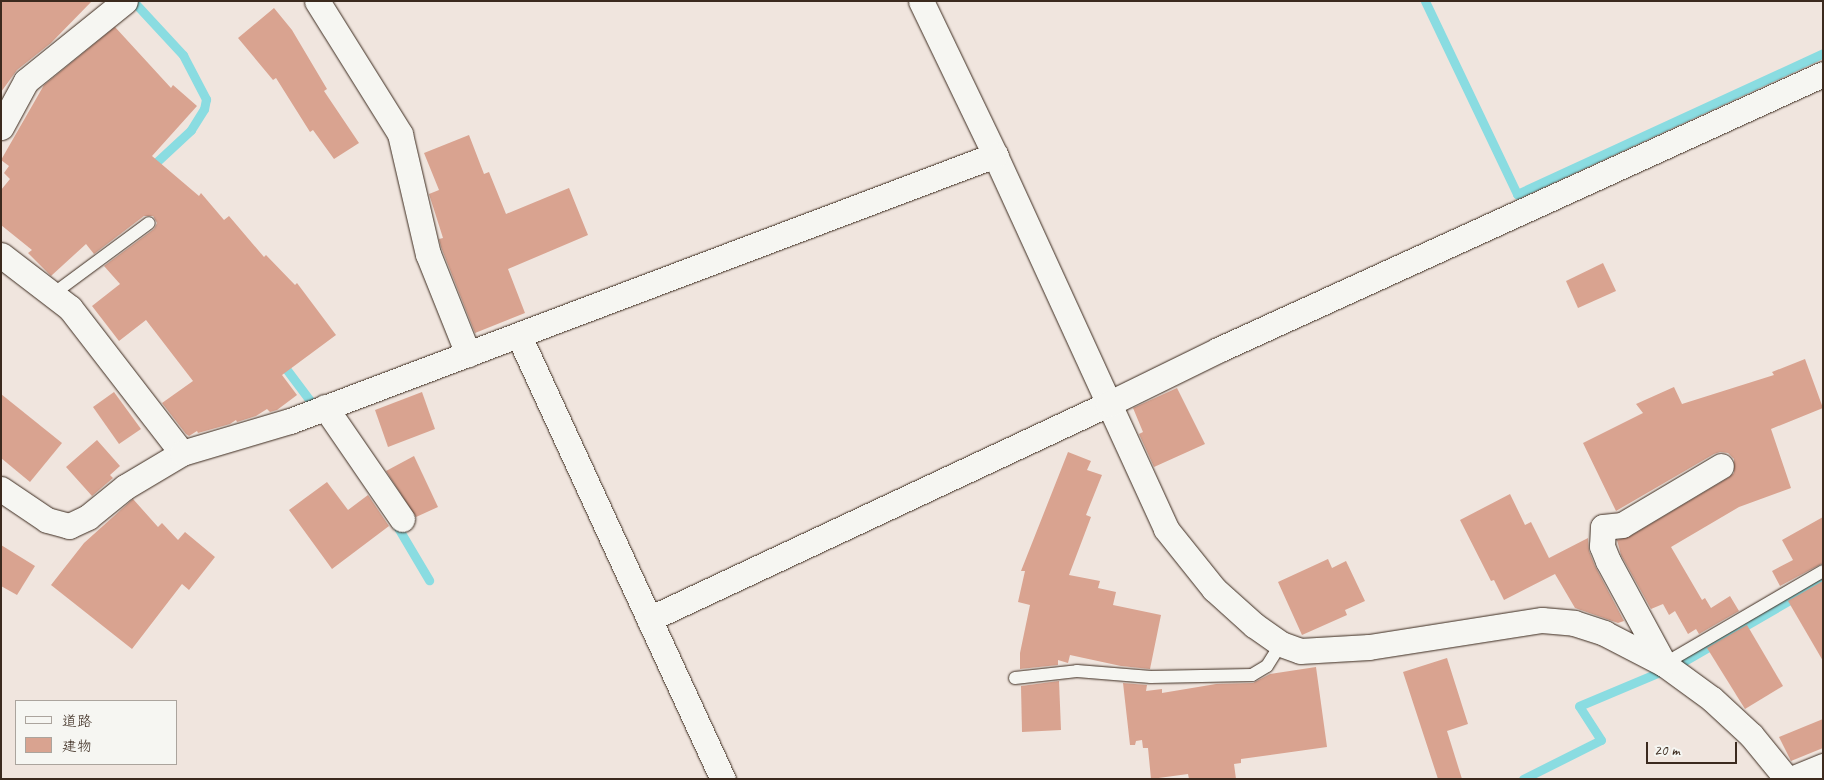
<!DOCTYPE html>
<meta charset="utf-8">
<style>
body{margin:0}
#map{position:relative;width:1824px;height:780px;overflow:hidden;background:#f0e5de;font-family:Caveat,"Klee One",sans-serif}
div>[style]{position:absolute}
.stream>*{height:9px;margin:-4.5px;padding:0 4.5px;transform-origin:4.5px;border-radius:4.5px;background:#8adce1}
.building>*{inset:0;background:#d9a390}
.roads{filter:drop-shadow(0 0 1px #3b2a1e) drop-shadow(0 0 1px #3b2a1e)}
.lane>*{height:12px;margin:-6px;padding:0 6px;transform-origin:6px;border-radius:6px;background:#f6f6f2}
.street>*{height:25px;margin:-12.5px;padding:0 12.5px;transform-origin:12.5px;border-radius:12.5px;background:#f6f6f2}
span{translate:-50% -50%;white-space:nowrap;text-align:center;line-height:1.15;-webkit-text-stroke:4px #f6f6f2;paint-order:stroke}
.frame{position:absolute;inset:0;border:2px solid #3b2a1e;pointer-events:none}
.legend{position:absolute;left:15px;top:700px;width:162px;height:65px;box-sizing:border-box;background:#f6f6f2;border:1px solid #aba49d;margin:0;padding:6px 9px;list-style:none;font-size:15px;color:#3b2a1e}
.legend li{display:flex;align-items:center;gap:10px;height:25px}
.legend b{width:25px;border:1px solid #aba49d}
.scale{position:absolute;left:1646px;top:742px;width:91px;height:22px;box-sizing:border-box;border:2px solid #3b2a1e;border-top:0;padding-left:6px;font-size:15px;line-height:18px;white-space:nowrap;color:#3b2a1e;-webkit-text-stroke:4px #f6f6f2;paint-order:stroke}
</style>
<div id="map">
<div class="stream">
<i style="left:133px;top:1px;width:74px;rotate:47.2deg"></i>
<i style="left:183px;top:55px;width:50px;rotate:62.4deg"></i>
<i style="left:206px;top:99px;width:10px;rotate:101deg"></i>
<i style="left:204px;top:109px;width:25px;rotate:122deg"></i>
<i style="left:191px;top:130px;width:57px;rotate:137.1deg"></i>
<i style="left:1425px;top:1px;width:214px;rotate:64.5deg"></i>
<i style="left:1517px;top:194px;width:337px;rotate:-24.7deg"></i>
<i style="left:281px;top:362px;width:60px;rotate:53.1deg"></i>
<i style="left:394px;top:521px;width:69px;rotate:59.3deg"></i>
<i style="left:1523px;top:779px;width:87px;rotate:-26.6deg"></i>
<i style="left:1601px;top:740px;width:40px;rotate:-122.9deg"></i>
<i style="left:1579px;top:706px;width:108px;rotate:-22.8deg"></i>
<i style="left:1679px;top:664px;width:166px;rotate:-30deg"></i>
</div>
<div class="building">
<i style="clip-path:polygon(1px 1px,92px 1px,51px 43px,17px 70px,1px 92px)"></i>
<i style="clip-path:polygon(274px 8px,292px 30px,327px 89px,324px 91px,359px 143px,334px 159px,313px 130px,310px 132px,276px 78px,273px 80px,238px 38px)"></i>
<i style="clip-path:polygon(115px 27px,171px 88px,173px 85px,197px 106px,152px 156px,199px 196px,201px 193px,224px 220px,229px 216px,264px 257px,266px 255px,295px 285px,297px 283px,336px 335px,282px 375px,297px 395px,277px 410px,270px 412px,267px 409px,256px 416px,237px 422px,236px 420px,230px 424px,198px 433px,197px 431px,189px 436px,186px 434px,162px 403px,193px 381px,146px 320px,119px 341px,92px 306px,120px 284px,104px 266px,154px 229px,157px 223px,153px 216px,144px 216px,94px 254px,86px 244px,51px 276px,28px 253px,32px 250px,1px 225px,1px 190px,10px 179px,4px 173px,9px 166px,1px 160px,44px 85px)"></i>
<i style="clip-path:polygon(469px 135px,484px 174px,489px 172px,506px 214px,569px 188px,588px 235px,508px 269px,525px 313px,475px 333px,441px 247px,439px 239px,443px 238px,429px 194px,439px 190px,424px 153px)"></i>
<i style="clip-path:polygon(1603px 263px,1616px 291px,1578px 308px,1566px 281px)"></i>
<i style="clip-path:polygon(1805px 359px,1823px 408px,1771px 429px,1791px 488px,1739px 507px,1671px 547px,1702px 600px,1705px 598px,1711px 608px,1730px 596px,1739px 611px,1699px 634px,1696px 629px,1688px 634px,1675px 611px,1669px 615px,1663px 604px,1651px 609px,1621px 555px,1617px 540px,1629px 537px,1728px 478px,1734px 473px,1734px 459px,1728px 453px,1720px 452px,1714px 454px,1616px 511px,1583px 443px,1643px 413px,1636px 404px,1674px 387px,1682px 404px,1774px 375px,1772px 372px)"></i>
<i style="clip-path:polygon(1177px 388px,1205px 444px,1154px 467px,1139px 434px,1143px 432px,1133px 408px)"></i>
<i style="clip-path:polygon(114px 392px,141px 429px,119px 444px,93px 407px)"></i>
<i style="clip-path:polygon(422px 392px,435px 429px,388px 447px,375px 410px)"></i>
<i style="clip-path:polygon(1px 394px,62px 443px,30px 482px,1px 458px)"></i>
<i style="clip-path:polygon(97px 440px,120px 466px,110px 475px,113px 478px,92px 496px,66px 467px)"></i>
<i style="clip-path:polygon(1068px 452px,1091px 461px,1087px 470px,1102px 475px,1086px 515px,1091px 517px,1069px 575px,1100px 581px,1098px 588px,1116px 592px,1113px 605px,1161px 615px,1150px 669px,1121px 666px,1070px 655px,1068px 663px,1058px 660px,1058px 665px,1020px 669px,1020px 653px,1030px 605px,1018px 602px,1025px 571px,1021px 571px)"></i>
<i style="clip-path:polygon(414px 456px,438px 507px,416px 517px,386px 471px)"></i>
<i style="clip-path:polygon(327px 482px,348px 510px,368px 495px,389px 526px,332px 569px,289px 510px)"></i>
<i style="clip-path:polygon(1510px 494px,1525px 525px,1531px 522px,1549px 558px,1588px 538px,1589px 551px,1595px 566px,1624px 621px,1618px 623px,1575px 608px,1555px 574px,1504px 600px,1494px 580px,1491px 581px,1460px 520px)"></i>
<i style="clip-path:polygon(133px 499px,158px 527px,162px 523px,178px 540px,185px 532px,215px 557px,189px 590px,182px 584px,132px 649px,51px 585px,84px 543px)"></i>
<i style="clip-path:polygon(1823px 517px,1823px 563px,1780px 586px,1772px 571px,1793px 560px,1782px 540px)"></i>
<i style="clip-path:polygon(1px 545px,35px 566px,17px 595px,1px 586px)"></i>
<i style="clip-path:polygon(1328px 559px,1332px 568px,1346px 561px,1365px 601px,1345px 610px,1347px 615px,1302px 635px,1278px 582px)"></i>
<i style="clip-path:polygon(1823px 581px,1823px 661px,1788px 601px)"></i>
<i style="clip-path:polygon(1747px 625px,1783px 686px,1745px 709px,1707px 648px)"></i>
<i style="clip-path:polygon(1447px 658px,1468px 724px,1447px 731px,1462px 779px,1438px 779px,1403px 672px)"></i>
<i style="clip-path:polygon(1316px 667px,1327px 747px,1241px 759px,1241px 763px,1234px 764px,1236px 779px,1189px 779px,1188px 774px,1151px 779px,1148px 748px,1143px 748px,1142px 740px,1136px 741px,1135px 745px,1130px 745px,1123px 683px,1147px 685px,1146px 691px,1162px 689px,1162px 693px,1216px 684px,1253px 683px,1270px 674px)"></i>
<i style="clip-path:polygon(1059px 681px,1061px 730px,1022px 732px,1021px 686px)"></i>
<i style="clip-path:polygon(1823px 719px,1823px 748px,1791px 761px,1779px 737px)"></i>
</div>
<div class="roads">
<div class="lane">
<i style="left:53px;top:294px;width:119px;rotate:-36.5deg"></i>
<i style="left:1664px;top:664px;width:184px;rotate:-30.3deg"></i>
<i style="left:1015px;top:678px;width:62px;rotate:-6.4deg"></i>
<i style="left:1077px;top:671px;width:74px;rotate:4.6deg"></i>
<i style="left:1151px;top:677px;width:101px;rotate:-1.1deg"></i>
<i style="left:1252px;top:675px;width:17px;rotate:-31deg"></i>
<i style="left:1267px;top:666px;width:26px;rotate:-58deg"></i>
</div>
<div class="street">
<i style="left:317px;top:1px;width:157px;rotate:58deg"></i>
<i style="left:400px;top:134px;width:123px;rotate:76.9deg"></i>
<i style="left:428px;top:254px;width:108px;rotate:68.2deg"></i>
<i style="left:921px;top:1px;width:171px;rotate:64.3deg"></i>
<i style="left:995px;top:155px;width:411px;rotate:65.4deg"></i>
<i style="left:1166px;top:529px;width:77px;rotate:51.3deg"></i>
<i style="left:1214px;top:589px;width:54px;rotate:42deg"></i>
<i style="left:1254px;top:625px;width:33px;rotate:35deg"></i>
<i style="left:1281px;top:644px;width:20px;rotate:20deg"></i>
<i style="left:1300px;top:651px;width:69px;rotate:-3.3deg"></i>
<i style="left:1369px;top:647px;width:175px;rotate:-8.9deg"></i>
<i style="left:1542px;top:620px;width:32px;rotate:5deg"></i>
<i style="left:1574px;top:623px;width:32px;rotate:18deg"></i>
<i style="left:1604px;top:633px;width:68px;rotate:27.3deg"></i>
<i style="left:1664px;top:664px;width:59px;rotate:36.1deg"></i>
<i style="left:1712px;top:699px;width:53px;rotate:42.7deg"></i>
<i style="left:1751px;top:735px;width:57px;rotate:50.7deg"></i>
<i style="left:1px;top:127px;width:52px;rotate:-61.5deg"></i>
<i style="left:26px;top:81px;width:127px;rotate:-38.9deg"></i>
<i style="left:1px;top:255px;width:87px;rotate:37.5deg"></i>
<i style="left:70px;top:308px;width:183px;rotate:52.3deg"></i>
<i style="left:519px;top:336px;width:488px;rotate:65.3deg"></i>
<i style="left:325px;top:407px;width:136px;rotate:55.5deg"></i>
<i style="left:1px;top:489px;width:55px;rotate:34deg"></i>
<i style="left:47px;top:520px;width:23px;rotate:15deg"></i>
<i style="left:69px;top:526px;width:21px;rotate:-25deg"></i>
<i style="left:88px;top:517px;width:48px;rotate:-39deg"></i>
<i style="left:125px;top:487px;width:66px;rotate:-30.8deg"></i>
<i style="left:182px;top:453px;width:113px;rotate:-16.5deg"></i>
<i style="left:290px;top:421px;width:754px;rotate:-20.67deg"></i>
<i style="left:649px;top:619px;width:507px;rotate:-25.1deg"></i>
<i style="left:1108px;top:404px;width:123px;rotate:-26.1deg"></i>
<i style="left:1218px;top:350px;width:665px;rotate:-24.52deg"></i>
<i style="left:1664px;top:664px;width:117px;rotate:-118.5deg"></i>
<i style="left:1608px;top:561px;width:16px;rotate:-112deg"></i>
<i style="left:1602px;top:546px;width:19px;rotate:-87deg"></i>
<i style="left:1603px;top:527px;width:19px;rotate:-6deg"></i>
<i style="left:1622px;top:525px;width:115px;rotate:-30.8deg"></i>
<i style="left:1791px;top:779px;width:35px;rotate:-22deg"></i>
</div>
</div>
<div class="frame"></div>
<ul class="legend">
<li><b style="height:6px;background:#f6f6f2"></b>道路</li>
<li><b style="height:14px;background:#d9a390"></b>建物</li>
</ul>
<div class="scale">20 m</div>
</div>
